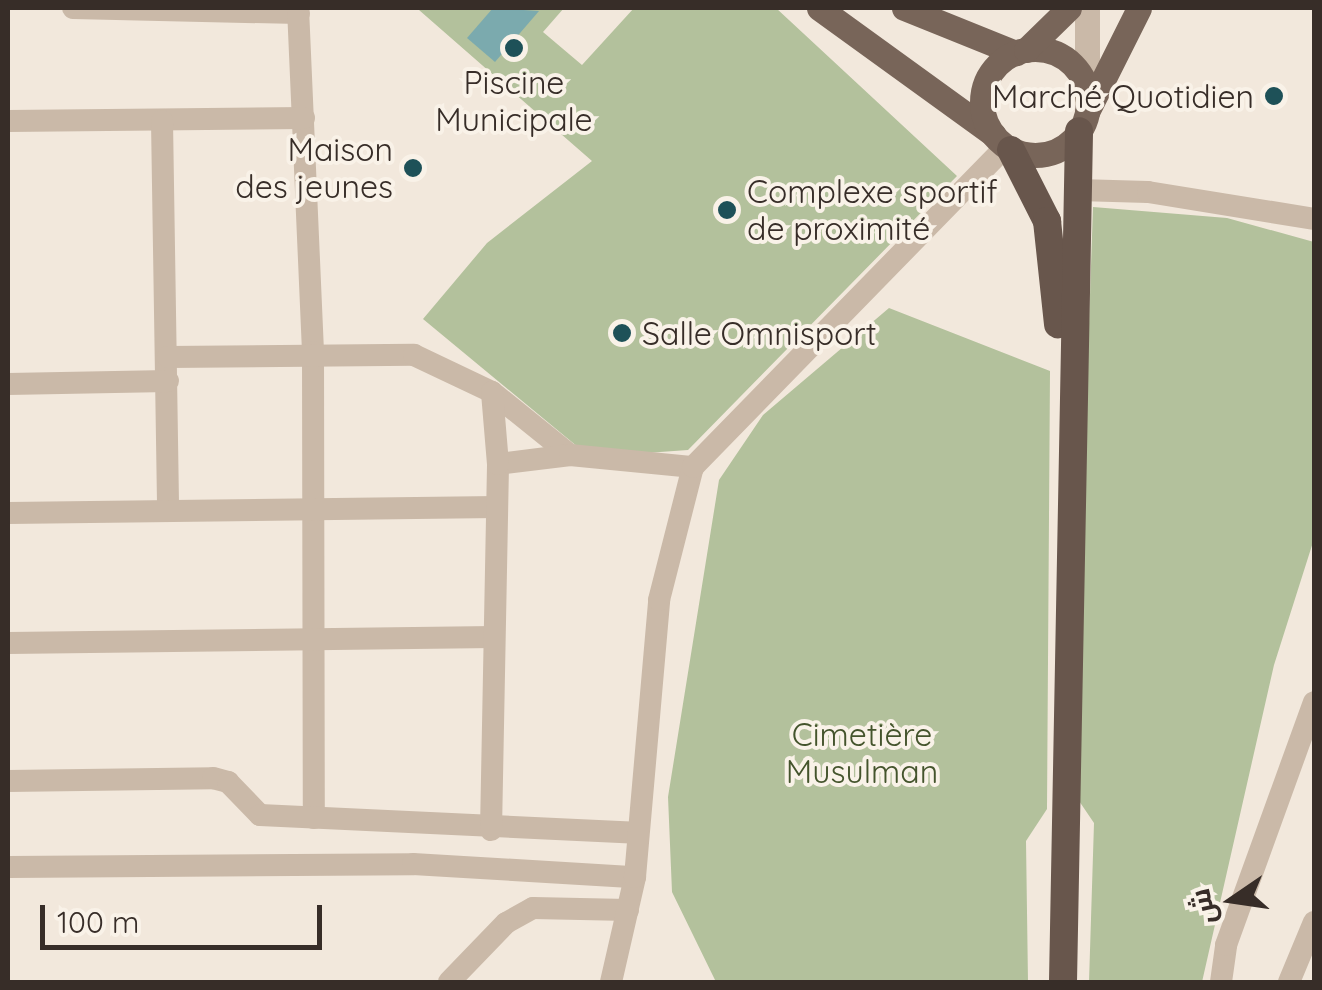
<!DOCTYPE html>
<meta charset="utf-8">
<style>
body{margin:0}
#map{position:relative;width:1322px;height:990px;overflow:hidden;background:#f2e8dc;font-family:Quicksand,Cairo,sans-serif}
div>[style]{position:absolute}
.green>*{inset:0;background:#b3c19c}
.water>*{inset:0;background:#7baaae}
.minor>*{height:22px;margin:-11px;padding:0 11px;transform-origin:11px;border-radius:11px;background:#cab9a8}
.tertiary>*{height:25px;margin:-12.5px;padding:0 12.5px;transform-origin:12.5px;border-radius:12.5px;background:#cab9a8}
.primary>*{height:25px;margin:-12.5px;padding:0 12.5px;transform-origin:12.5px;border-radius:12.5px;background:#786559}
.primary>.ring{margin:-12.5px;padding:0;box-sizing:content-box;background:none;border:25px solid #786559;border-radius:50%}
.trunk>*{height:28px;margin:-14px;padding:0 14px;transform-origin:14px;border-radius:14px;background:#68564c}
.dots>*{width:28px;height:28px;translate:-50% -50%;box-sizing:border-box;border:5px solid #f9f2e8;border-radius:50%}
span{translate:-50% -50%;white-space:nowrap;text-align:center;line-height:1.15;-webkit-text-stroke:8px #f9f2e8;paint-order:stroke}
.poi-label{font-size:32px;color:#372d28}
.right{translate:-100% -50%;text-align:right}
.left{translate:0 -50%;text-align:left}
.park-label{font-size:32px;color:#44542c}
.frame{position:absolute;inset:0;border:10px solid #372d28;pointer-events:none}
.north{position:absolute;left:1182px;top:850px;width:100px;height:100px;-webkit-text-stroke:8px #f9f2e8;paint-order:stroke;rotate:257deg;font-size:28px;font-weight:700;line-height:40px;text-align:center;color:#372d28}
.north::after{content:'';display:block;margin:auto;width:35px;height:45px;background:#372d28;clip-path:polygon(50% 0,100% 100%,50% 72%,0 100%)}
.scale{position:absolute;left:40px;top:905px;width:282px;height:45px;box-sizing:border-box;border:5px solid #372d28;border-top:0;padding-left:12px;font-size:30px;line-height:35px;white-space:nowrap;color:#372d28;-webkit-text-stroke:8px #f9f2e8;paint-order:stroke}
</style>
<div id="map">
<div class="green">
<i style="clip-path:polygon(564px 8px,543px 32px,582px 65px,634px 8px,776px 8px,957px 176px,688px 450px,590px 457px,423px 319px,487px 243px,592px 161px,419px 10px)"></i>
<i style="clip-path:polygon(1093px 207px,1227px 218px,1314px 242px,1314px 539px,1274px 665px,1202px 982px,1089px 982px,1094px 823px,1073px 792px)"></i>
<i style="clip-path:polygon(889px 308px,1050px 371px,1047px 809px,1026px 841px,1028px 982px,716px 982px,672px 892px,668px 797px,719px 480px,763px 415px)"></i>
</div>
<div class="water">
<i style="clip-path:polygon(493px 8px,539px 11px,495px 62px,467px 38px)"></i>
</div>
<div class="minor">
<i style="left:73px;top:8px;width:226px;rotate:1.3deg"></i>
<i style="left:298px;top:8px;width:344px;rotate:87.5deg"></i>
<i style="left:313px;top:352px;width:466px;rotate:89.9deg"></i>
<i style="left:8px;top:121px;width:296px;rotate:-0.6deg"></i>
<i style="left:162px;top:121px;width:390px;rotate:89.1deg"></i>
<i style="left:1078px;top:190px;width:70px;rotate:1.6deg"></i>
<i style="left:1148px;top:192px;width:168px;rotate:9.2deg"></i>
<i style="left:168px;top:357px;width:246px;rotate:-0.5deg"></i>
<i style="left:414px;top:355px;width:86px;rotate:25.4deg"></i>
<i style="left:492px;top:392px;width:100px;rotate:38.9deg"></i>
<i style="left:8px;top:384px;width:160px;rotate:-1.1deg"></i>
<i style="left:498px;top:464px;width:73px;rotate:-7.1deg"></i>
<i style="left:570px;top:455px;width:124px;rotate:5.6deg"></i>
<i style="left:8px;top:513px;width:489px;rotate:-0.7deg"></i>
<i style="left:8px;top:643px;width:486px;rotate:-0.7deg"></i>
<i style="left:8px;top:781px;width:205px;rotate:-0.8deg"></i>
<i style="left:213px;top:778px;width:16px;rotate:15deg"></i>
<i style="left:228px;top:782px;width:46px;rotate:45.9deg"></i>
<i style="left:260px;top:815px;width:376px;rotate:2.7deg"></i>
<i style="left:491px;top:830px;width:366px;rotate:-88.9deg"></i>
<i style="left:498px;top:464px;width:72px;rotate:-94.8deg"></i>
<i style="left:8px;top:867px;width:405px;rotate:-0.4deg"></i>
<i style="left:413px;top:864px;width:222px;rotate:3.4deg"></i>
<i style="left:449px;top:982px;width:82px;rotate:-46deg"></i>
<i style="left:506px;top:923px;width:31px;rotate:-29deg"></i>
<i style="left:533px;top:908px;width:95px;rotate:1.2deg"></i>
<i style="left:611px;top:982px;width:108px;rotate:-77.1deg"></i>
<i style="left:635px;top:877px;width:278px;rotate:-85deg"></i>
<i style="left:659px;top:600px;width:137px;rotate:-75.7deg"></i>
<i style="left:693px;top:467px;width:448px;rotate:-45.7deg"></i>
<i style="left:1221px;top:982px;width:37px;rotate:-82deg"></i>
<i style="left:1226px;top:945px;width:258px;rotate:-70.1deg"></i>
<i style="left:1289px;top:982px;width:65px;rotate:-67.4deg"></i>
</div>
<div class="tertiary">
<i style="left:1087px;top:8px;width:91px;rotate:90deg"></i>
</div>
<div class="primary">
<i style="left:819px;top:8px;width:215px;rotate:35.9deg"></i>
<i style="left:904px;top:8px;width:121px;rotate:21.9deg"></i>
<i class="ring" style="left:982px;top:49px;width:81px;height:81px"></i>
<i style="left:1026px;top:50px;width:60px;rotate:-44.3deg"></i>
<i style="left:1087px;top:112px;width:116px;rotate:-63.4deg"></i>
</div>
<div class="trunk">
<i style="left:1011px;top:150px;width:80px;rotate:63.1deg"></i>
<i style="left:1047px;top:221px;width:104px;rotate:83.9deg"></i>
<i style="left:1063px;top:982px;width:851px;rotate:-88.92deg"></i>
</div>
<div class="dots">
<i style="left:514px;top:48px;background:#1e5158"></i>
<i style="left:1274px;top:96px;background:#1e5158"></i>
<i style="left:413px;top:168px;background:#1e5158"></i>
<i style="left:727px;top:210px;background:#1e5158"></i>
<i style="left:622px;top:333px;background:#1e5158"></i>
</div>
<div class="poi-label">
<span style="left:514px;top:101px">Piscine<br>Municipale</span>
<span class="right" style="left:1254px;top:96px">Marché Quotidien</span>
<span class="right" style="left:393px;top:168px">Maison<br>des jeunes</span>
<span class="left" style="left:747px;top:210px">Complexe sportif<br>de proximité</span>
<span class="left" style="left:642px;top:333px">Salle Omnisport</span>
</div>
<div class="park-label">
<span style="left:862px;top:753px">Cimetière<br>Musulman</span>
</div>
<div class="frame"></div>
<div class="north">ش</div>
<div class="scale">100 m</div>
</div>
